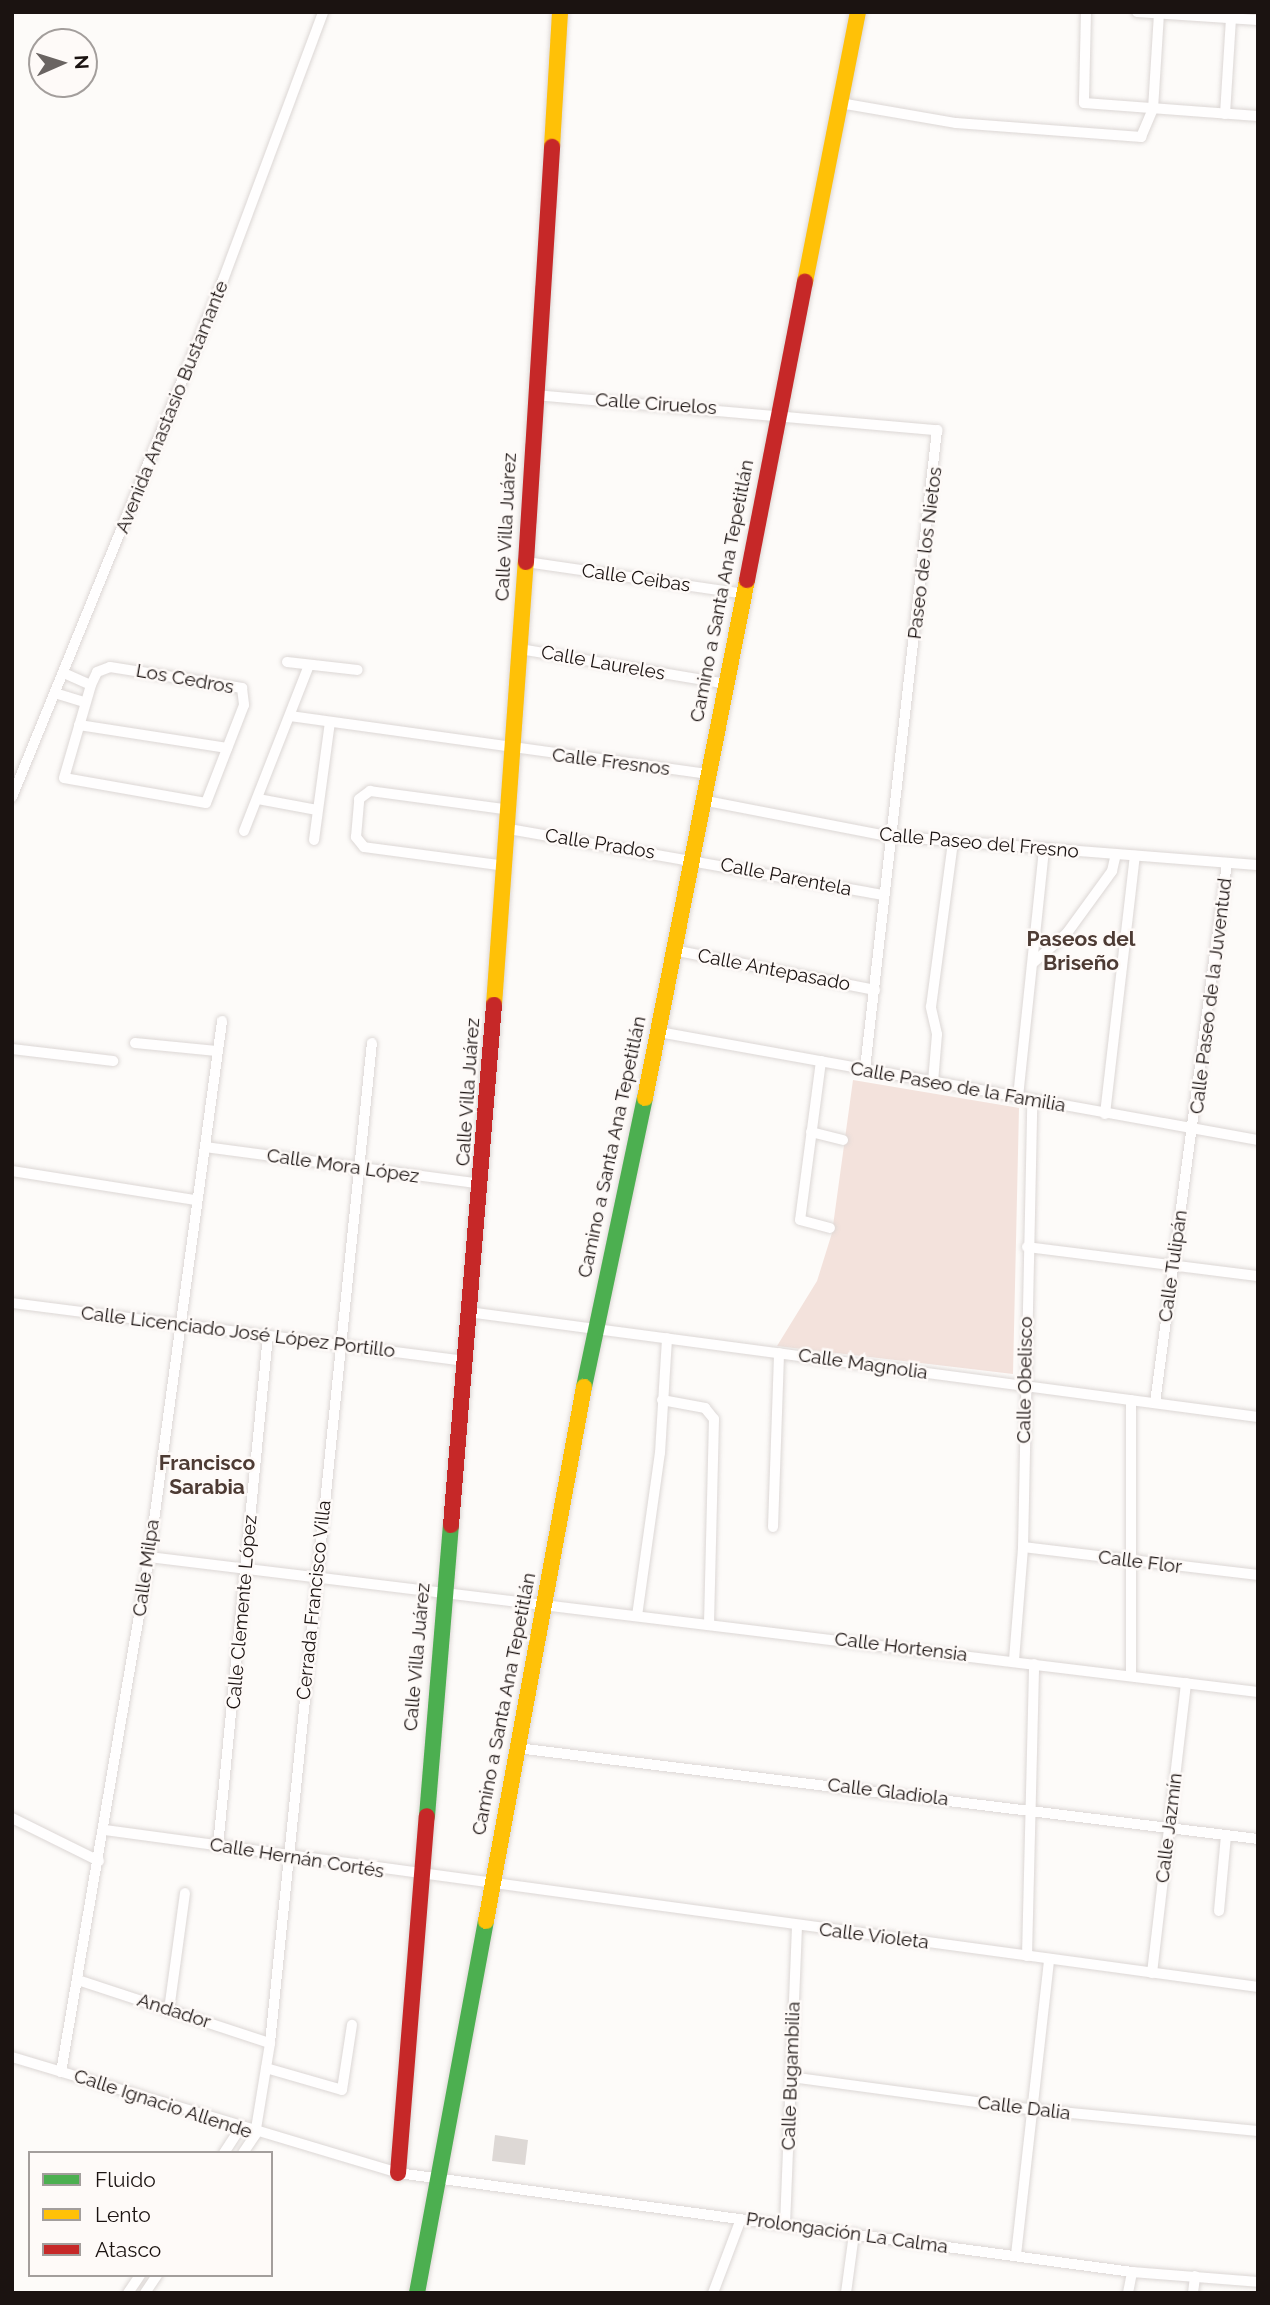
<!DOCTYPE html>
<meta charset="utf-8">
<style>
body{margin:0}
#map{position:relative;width:1270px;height:2305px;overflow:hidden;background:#fdfbf9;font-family:Raleway,sans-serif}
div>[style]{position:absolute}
.green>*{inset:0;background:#f3e2dc}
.building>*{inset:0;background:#ddd8d5}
.roads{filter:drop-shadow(0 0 2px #dcd7d5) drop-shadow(0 0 2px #dcd7d5)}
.street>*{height:10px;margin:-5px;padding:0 5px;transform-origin:5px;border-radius:5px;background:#fffefe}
.fast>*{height:16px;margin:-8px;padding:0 8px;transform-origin:8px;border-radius:8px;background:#4caf50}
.slow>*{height:16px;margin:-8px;padding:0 8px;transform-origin:8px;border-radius:8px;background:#ffc107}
.jam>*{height:16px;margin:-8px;padding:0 8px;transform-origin:8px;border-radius:8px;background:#c62828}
span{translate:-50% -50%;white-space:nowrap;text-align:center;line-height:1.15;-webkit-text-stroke:5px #fefaf8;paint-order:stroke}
.street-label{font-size:19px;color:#1b1311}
.neighbourhood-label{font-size:21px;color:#4d3b34;font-weight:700}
.frame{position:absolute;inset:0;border:14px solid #1b1311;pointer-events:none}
.legend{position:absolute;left:28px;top:2151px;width:245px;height:126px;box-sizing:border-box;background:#fefaf8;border:2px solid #a39e9c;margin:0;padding:9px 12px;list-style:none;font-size:21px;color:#1b1311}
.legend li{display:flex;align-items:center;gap:14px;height:35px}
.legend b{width:35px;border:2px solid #a39e9c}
.north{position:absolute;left:28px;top:28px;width:70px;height:70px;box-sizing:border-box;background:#fefaf8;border:2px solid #a39e9c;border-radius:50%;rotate:87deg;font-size:19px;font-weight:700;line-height:28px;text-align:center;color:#1b1311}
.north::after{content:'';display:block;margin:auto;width:24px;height:32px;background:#6a6462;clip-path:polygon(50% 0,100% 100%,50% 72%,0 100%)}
</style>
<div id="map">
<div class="green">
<i style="clip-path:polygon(853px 1080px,1019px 1108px,1013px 1374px,777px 1346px,817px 1281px,832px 1233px)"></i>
</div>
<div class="building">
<i style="clip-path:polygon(495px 2135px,528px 2140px,525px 2165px,492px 2161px)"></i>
</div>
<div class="roads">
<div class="street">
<i style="left:1086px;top:12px;width:91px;rotate:91.3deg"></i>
<i style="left:1084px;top:103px;width:174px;rotate:4.3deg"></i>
<i style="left:1137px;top:12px;width:121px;rotate:3.8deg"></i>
<i style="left:840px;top:103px;width:118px;rotate:9.8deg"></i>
<i style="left:956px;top:123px;width:186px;rotate:4.3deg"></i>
<i style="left:1141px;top:137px;width:30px;rotate:-67deg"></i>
<i style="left:1153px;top:109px;width:95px;rotate:-86.4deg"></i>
<i style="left:1225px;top:114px;width:95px;rotate:-86.4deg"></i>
<i style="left:534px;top:395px;width:405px;rotate:5deg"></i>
<i style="left:937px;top:430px;width:643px;rotate:96.43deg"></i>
<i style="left:526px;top:562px;width:221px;rotate:8.3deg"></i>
<i style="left:520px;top:649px;width:211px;rotate:9.6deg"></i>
<i style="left:287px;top:662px;width:71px;rotate:6.4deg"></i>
<i style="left:110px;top:667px;width:134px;rotate:9deg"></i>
<i style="left:242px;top:688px;width:17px;rotate:83deg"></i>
<i style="left:244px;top:705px;width:105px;rotate:111.2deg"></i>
<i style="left:206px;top:803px;width:144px;rotate:-170deg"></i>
<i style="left:64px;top:778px;width:97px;rotate:-73.8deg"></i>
<i style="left:91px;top:685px;width:14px;rotate:-65deg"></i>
<i style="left:97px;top:672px;width:14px;rotate:-21deg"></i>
<i style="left:66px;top:674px;width:27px;rotate:24deg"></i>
<i style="left:58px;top:694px;width:28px;rotate:17deg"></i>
<i style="left:290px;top:716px;width:421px;rotate:7.9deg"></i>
<i style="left:79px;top:725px;width:150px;rotate:8.8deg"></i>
<i style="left:12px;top:797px;width:558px;rotate:-67.8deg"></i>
<i style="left:223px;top:280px;width:286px;rotate:-69.5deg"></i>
<i style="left:258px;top:799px;width:60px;rotate:10.6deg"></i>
<i style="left:702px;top:800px;width:188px;rotate:11deg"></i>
<i style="left:887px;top:836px;width:372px;rotate:4.5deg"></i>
<i style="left:509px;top:829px;width:379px;rotate:10deg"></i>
<i style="left:244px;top:831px;width:178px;rotate:-68.6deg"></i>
<i style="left:314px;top:840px;width:119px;rotate:-82.3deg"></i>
<i style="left:506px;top:866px;width:143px;rotate:-172.4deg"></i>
<i style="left:364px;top:847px;width:13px;rotate:-129deg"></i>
<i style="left:356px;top:837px;width:38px;rotate:-85deg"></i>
<i style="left:359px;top:799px;width:14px;rotate:-36deg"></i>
<i style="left:370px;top:791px;width:141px;rotate:7.7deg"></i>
<i style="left:673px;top:950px;width:206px;rotate:11.2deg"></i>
<i style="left:1034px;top:962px;width:44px;rotate:-41.3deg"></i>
<i style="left:1067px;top:933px;width:77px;rotate:-54deg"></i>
<i style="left:1112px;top:871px;width:17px;rotate:-77deg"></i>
<i style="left:659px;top:1032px;width:609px;rotate:10.22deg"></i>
<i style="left:135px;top:1043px;width:82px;rotate:5.6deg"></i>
<i style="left:12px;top:1049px;width:102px;rotate:6.8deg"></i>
<i style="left:821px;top:1061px;width:160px;rotate:97.5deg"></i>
<i style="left:800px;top:1220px;width:31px;rotate:15deg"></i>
<i style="left:933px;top:1082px;width:48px;rotate:-85.2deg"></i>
<i style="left:937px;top:1034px;width:28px;rotate:-103deg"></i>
<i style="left:931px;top:1007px;width:165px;rotate:-82.4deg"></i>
<i style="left:1018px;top:1097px;width:248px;rotate:-84deg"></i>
<i style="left:1105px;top:1114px;width:260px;rotate:-83.4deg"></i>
<i style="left:811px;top:1132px;width:33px;rotate:14deg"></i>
<i style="left:205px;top:1147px;width:279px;rotate:7.6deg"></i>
<i style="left:12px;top:1171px;width:186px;rotate:9deg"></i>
<i style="left:1027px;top:1247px;width:233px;rotate:7.2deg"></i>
<i style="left:12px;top:1303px;width:456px;rotate:7.3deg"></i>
<i style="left:468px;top:1312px;width:797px;rotate:7.57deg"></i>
<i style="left:662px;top:1400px;width:44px;rotate:10.5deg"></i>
<i style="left:705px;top:1408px;width:14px;rotate:51deg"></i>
<i style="left:714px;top:1419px;width:206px;rotate:91.4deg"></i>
<i style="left:1131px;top:1400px;width:276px;rotate:90deg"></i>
<i style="left:1155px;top:1403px;width:545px;rotate:-82.41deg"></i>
<i style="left:773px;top:1527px;width:174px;rotate:-88deg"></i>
<i style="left:1023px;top:1547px;width:237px;rotate:6.8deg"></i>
<i style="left:149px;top:1557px;width:1117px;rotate:6.94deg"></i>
<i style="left:637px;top:1616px;width:165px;rotate:-82deg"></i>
<i style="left:660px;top:1453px;width:115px;rotate:-86.5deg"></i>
<i style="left:1014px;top:1660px;width:113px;rotate:-85.4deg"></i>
<i style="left:1023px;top:1547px;width:447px;rotate:-88.8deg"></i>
<i style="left:517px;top:1748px;width:747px;rotate:7deg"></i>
<i style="left:12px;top:1818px;width:97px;rotate:26.3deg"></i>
<i style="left:105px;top:1830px;width:1164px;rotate:7.75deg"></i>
<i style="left:218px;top:1846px;width:513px;rotate:-84.41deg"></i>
<i style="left:1219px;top:1911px;width:76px;rotate:-84.7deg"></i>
<i style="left:1027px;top:1956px;width:292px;rotate:-88.6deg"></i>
<i style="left:1152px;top:1973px;width:292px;rotate:-83.3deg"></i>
<i style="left:78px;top:1980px;width:202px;rotate:18.2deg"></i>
<i style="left:169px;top:2010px;width:118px;rotate:-82.2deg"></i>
<i style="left:12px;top:2057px;width:403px;rotate:16.7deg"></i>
<i style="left:398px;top:2173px;width:741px;rotate:7.68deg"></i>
<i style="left:1132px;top:2272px;width:126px;rotate:4.5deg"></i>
<i style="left:266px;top:2068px;width:79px;rotate:16.1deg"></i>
<i style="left:342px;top:2090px;width:66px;rotate:-81.3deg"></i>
<i style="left:61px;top:2072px;width:522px;rotate:-80.3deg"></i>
<i style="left:149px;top:1557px;width:541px;rotate:-82.24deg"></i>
<i style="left:791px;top:2077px;width:240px;rotate:7.7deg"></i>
<i style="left:1029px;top:2109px;width:230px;rotate:5.5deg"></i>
<i style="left:224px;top:2153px;width:27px;rotate:-57deg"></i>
<i style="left:243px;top:2153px;width:22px;rotate:-56deg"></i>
<i style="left:255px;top:2135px;width:93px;rotate:-80.7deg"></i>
<i style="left:270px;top:2043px;width:1005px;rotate:-84.18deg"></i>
<i style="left:785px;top:2225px;width:299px;rotate:-87.7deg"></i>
<i style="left:1016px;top:2255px;width:298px;rotate:-83.6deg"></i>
<i style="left:128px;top:2293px;width:22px;rotate:-56deg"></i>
<i style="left:145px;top:2293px;width:22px;rotate:-56deg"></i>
<i style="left:713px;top:2293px;width:79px;rotate:-69.3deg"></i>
<i style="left:846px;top:2293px;width:60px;rotate:-82.3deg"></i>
<i style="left:1128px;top:2293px;width:21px;rotate:-79deg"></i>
<i style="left:1193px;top:2293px;width:17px;rotate:-83deg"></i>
</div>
<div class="fast">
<i style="left:584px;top:1387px;width:295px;rotate:-78.1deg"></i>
<i style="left:427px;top:1816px;width:292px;rotate:-85.3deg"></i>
<i style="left:417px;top:2293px;width:378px;rotate:-79.5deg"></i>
</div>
<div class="slow">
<i style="left:552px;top:147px;width:135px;rotate:-86.6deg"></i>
<i style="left:805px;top:282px;width:275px;rotate:-78.9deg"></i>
<i style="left:494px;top:1005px;width:444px;rotate:-85.9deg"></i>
<i style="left:645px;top:1098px;width:528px;rotate:-78.86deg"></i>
<i style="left:486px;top:1921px;width:543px;rotate:-79.6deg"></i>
</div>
<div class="jam">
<i style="left:526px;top:562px;width:416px;rotate:-86.4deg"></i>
<i style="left:747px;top:580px;width:304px;rotate:-79deg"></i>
<i style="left:451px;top:1525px;width:522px;rotate:-85.27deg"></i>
<i style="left:398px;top:2173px;width:358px;rotate:-85.4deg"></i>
</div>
</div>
<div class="street-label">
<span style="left:656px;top:404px;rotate:4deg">Calle Ciruelos</span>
<span style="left:172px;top:407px;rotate:-68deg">Avenida Anastasio Bustamante</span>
<span style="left:506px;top:527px;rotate:-87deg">Calle Villa Juárez</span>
<span style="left:925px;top:553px;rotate:-83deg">Paseo de los Nietos</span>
<span style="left:636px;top:578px;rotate:8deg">Calle Ceibas</span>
<span style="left:722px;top:591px;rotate:-79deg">Camino a Santa Ana Tepetitlán</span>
<span style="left:603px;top:663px;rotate:10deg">Calle Laureles</span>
<span style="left:185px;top:679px;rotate:10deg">Los Cedros</span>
<span style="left:611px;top:762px;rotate:7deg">Calle Fresnos</span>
<span style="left:979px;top:843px;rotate:5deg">Calle Paseo del Fresno</span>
<span style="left:600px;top:844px;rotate:9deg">Calle Prados</span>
<span style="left:786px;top:877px;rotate:11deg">Calle Parentela</span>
<span style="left:774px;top:970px;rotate:11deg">Calle Antepasado</span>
<span style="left:1211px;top:996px;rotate:-83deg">Calle Paseo de la Juventud</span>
<span style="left:958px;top:1087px;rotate:10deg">Calle Paseo de la Familia</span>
<span style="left:468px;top:1092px;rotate:-86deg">Calle Villa Juárez</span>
<span style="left:612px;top:1147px;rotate:-78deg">Camino a Santa Ana Tepetitlán</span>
<span style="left:343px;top:1166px;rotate:8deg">Calle Mora López</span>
<span style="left:1173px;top:1266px;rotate:-82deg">Calle Tulipán</span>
<span style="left:238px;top:1332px;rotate:7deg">Calle Licenciado José López Portillo</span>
<span style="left:863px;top:1364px;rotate:8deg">Calle Magnolia</span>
<span style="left:1025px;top:1380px;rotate:-89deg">Calle Obelisco</span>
<span style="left:1140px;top:1562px;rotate:7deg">Calle Flor</span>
<span style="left:146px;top:1568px;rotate:-82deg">Calle Milpa</span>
<span style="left:314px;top:1600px;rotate:-84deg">Cerrada Francisco Villa</span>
<span style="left:242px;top:1612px;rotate:-85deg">Calle Clemente López</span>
<span style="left:901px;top:1647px;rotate:7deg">Calle Hortensia</span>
<span style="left:417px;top:1657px;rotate:-85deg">Calle Villa Juárez</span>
<span style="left:504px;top:1704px;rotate:-79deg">Camino a Santa Ana Tepetitlán</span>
<span style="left:888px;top:1792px;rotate:7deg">Calle Gladiola</span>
<span style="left:1169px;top:1828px;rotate:-83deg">Calle Jazmín</span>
<span style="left:297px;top:1858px;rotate:9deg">Calle Hernán Cortés</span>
<span style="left:874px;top:1936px;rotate:7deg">Calle Violeta</span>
<span style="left:174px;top:2011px;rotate:18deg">Andador</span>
<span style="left:791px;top:2076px;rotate:-88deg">Calle Bugambilia</span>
<span style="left:163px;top:2104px;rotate:18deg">Calle Ignacio Allende</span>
<span style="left:1024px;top:2108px;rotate:7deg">Calle Dalia</span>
<span style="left:847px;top:2233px;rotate:8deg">Prolongación La Calma</span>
</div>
<div class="neighbourhood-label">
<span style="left:1081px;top:951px">Paseos del<br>Briseño</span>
<span style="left:207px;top:1475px">Francisco<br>Sarabia</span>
</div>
<div class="frame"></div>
<ul class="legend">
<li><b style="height:9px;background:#4caf50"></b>Fluido</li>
<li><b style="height:9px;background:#ffc107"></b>Lento</li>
<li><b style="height:9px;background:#c62828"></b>Atasco</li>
</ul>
<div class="north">N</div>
</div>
